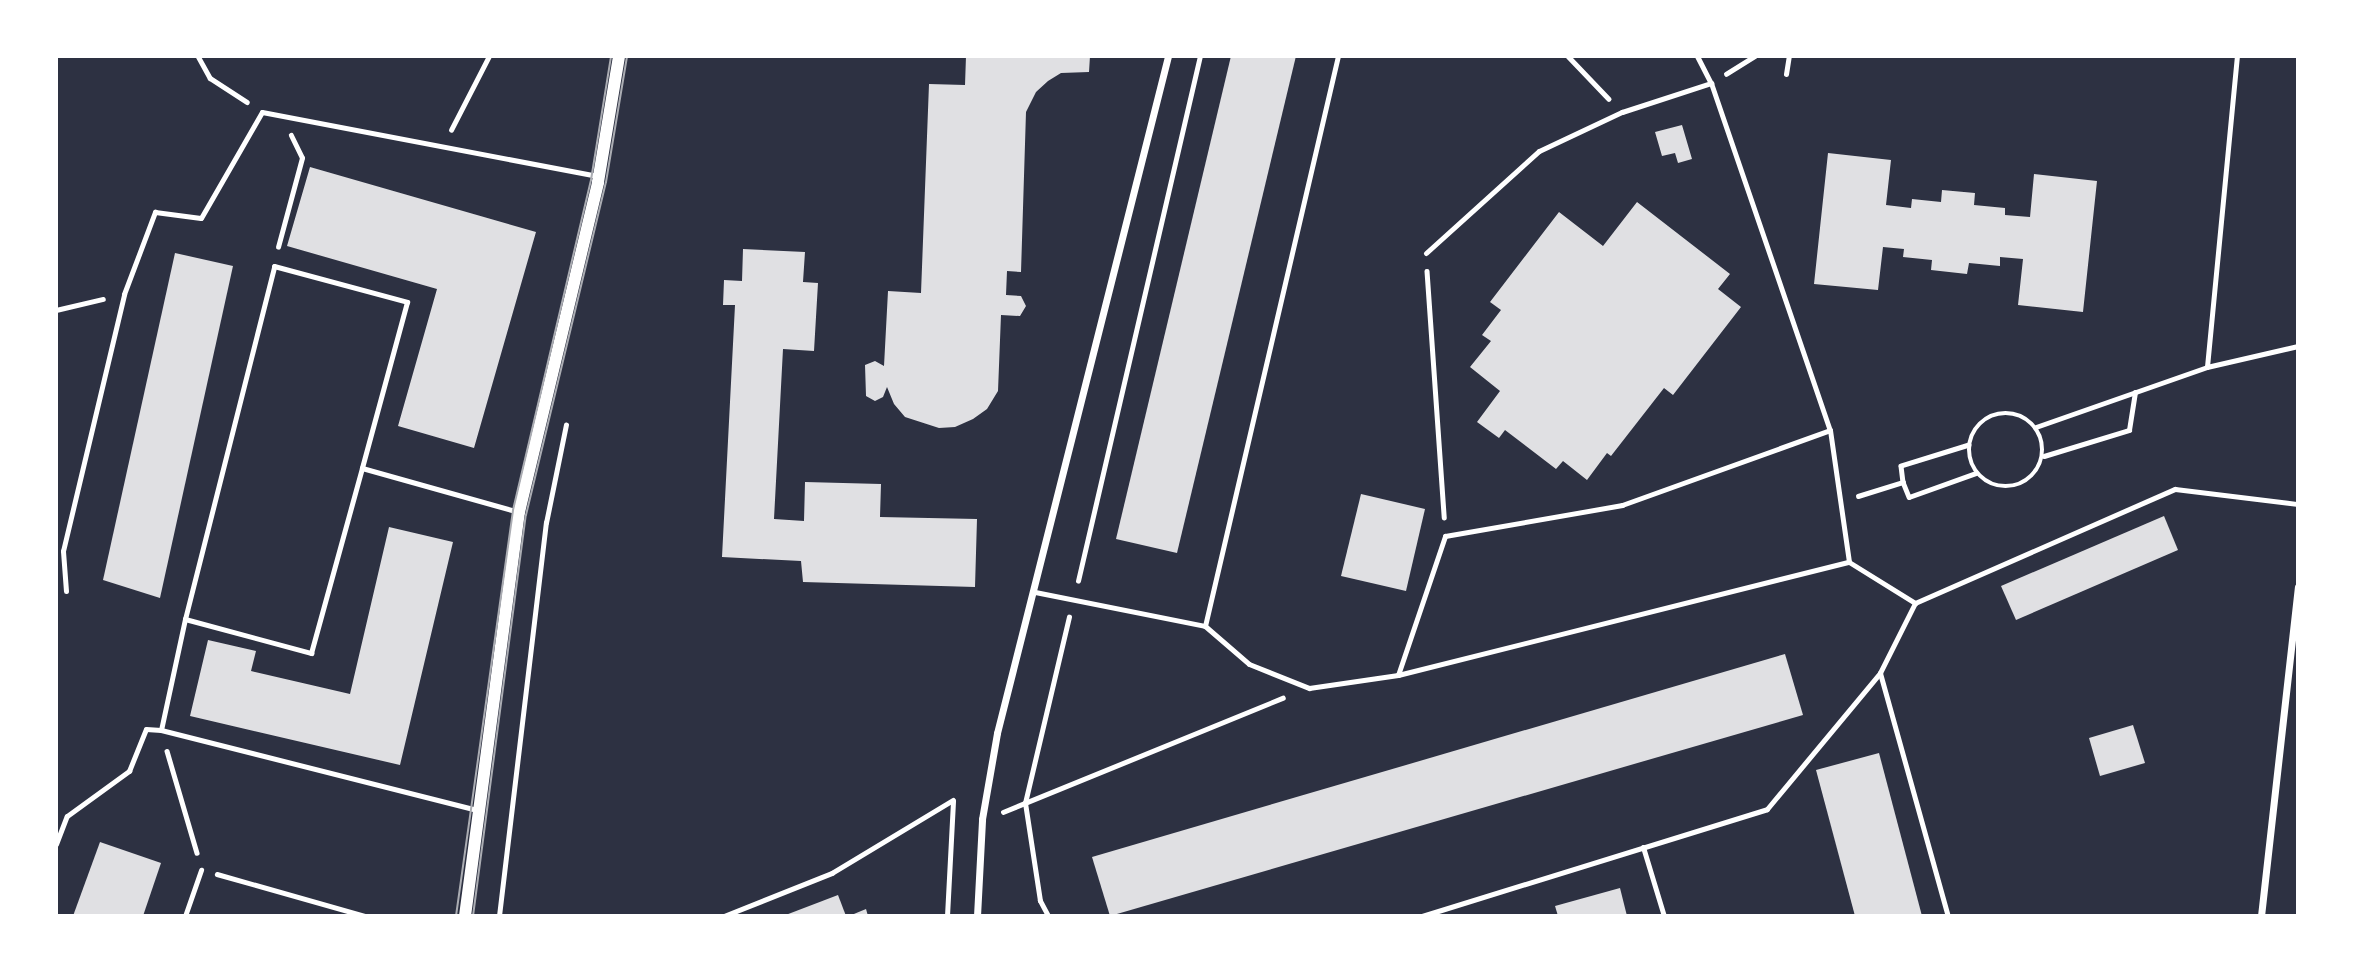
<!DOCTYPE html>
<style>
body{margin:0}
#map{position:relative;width:2354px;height:972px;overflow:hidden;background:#2d3142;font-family:"Roboto Condensed",sans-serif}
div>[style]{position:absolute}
.building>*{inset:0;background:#e0e0e3}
.path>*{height:4.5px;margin:-2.25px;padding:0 2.25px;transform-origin:2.25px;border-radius:2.25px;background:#fff}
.path>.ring{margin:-2.25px;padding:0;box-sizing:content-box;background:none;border:4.5px solid #fff;border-radius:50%}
.service>*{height:5px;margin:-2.5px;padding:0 2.5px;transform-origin:2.5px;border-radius:2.5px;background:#fff}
.minor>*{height:7px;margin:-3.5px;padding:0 3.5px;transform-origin:3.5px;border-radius:3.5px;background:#fff}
.tertiary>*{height:12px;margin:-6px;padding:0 6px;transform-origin:6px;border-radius:6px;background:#fff}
.tram>*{height:2px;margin:-1px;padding:0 1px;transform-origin:1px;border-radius:1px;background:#abadb3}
span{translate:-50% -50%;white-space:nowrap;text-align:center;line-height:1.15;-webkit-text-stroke:7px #fff;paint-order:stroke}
.frame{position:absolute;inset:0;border:58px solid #fff;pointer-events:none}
</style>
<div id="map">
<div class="building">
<i style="clip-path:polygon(966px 56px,1090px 56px,1089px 72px,1061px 73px,1048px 81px,1036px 92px,1026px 112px,1021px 272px,1007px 271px,1006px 295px,1021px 296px,1026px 306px,1020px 316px,1001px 315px,998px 391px,987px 409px,973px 419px,955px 427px,939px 428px,905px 417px,894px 404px,887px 387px,883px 397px,875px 401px,866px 396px,865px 365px,875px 361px,884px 366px,888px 291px,921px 293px,929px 84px,965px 85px)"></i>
<i style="clip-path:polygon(1231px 56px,1296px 56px,1177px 553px,1116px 539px)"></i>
<i style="clip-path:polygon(1682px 125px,1692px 159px,1678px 163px,1675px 153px,1662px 156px,1655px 132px)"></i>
<i style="clip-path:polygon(1828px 153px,1891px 160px,1886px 205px,1911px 208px,1912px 199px,1941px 202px,1942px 190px,1975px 193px,1974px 205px,2005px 208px,2005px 215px,2030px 217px,2034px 174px,2097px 181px,2083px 312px,2018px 305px,2023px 259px,2000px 257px,2000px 266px,1969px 263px,1967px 274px,1931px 270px,1932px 260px,1903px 257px,1904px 249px,1883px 247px,1878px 290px,1814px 284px)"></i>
<i style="clip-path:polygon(310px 167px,536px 232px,474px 448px,398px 426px,437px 289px,287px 246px)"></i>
<i style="clip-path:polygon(1637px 202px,1730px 274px,1718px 289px,1741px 307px,1673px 395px,1664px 388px,1611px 456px,1607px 453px,1587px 480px,1563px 461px,1556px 469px,1505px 430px,1499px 438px,1477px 422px,1500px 391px,1470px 367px,1491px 341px,1482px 335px,1501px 310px,1490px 302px,1559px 212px,1603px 246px)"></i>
<i style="clip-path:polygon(743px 249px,805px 252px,803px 282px,818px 283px,814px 351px,783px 349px,774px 519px,804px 521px,805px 482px,881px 484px,880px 517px,977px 519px,975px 587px,803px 582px,801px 561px,722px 557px,735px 305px,723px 305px,724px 280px,742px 281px)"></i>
<i style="clip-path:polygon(175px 253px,233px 266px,160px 598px,103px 580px)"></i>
<i style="clip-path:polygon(1361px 494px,1425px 509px,1406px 591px,1341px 576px)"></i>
<i style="clip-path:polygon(2164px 516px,2178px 550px,2016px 620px,2001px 586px)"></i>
<i style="clip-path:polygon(389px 527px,453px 542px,400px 765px,190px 716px,208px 640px,256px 651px,251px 671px,350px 694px)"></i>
<i style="clip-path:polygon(1785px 654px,1803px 715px,1110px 916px,1092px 857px)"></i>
<i style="clip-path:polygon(2133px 725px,2145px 763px,2100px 776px,2089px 738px)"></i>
<i style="clip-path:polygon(1879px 753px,1922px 916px,1855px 916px,1816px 770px)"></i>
<i style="clip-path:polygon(100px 842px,161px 863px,143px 916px,73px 916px)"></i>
<i style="clip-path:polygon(1620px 888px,1627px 916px,1558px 916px,1555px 906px)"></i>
<i style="clip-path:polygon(838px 895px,846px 916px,783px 916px)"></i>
<i style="clip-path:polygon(866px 909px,868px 916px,849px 916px)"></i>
</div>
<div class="path">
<i style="left:198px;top:56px;width:25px;rotate:61deg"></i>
<i style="left:210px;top:78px;width:44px;rotate:33deg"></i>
<i style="left:1568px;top:56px;width:59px;rotate:46.4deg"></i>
<i style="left:1726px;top:74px;width:34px;rotate:-32deg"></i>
<i style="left:451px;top:130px;width:83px;rotate:-62.8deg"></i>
<i style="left:278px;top:247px;width:92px;rotate:-74.9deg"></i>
<i style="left:302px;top:158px;width:25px;rotate:-116deg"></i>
<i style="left:1427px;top:271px;width:247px;rotate:86deg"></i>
<i style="left:56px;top:310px;width:48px;rotate:-13.2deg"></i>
<i style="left:2207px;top:367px;width:312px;rotate:-84.5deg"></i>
<i class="ring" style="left:1969px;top:413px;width:69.5px;height:69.5px"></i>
<i style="left:2036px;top:427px;width:181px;rotate:-19.3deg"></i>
<i style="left:2207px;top:367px;width:93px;rotate:-13deg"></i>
<i style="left:1969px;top:445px;width:71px;rotate:162.8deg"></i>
<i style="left:1901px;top:466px;width:16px;rotate:83deg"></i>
<i style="left:1903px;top:482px;width:16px;rotate:68deg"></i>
<i style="left:1909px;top:497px;width:71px;rotate:-19.7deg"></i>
<i style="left:2044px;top:456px;width:89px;rotate:-17deg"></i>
<i style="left:2129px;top:430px;width:38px;rotate:-81deg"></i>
<i style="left:1858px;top:496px;width:47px;rotate:-17.3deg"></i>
<i style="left:1078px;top:581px;width:539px;rotate:-76.92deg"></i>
<i style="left:167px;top:751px;width:106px;rotate:73.6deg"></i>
<i style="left:1003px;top:812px;width:302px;rotate:-22.2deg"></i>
<i style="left:217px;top:874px;width:154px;rotate:15.8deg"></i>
<i style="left:499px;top:916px;width:396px;rotate:-83.2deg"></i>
<i style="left:546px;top:523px;width:100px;rotate:-78.5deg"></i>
<i style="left:724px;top:916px;width:116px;rotate:-21.7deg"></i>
<i style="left:832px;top:873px;width:141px;rotate:-31.1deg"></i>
<i style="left:947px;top:916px;width:115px;rotate:-87deg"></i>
<i style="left:1048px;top:916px;width:17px;rotate:-118deg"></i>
<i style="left:1040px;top:901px;width:99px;rotate:-98.7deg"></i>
<i style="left:1025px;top:803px;width:191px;rotate:-76.7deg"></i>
</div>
<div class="service">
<i style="left:1697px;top:56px;width:30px;rotate:63deg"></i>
<i style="left:1711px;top:83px;width:367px;rotate:71.1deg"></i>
<i style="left:1830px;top:430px;width:133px;rotate:81.8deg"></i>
<i style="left:1786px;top:74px;width:18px;rotate:-81deg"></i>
<i style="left:1426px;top:253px;width:152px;rotate:-42.1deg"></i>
<i style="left:1539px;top:151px;width:92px;rotate:-25.2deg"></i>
<i style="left:1622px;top:112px;width:94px;rotate:-18deg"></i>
<i style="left:66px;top:591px;width:40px;rotate:-94.3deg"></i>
<i style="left:63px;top:551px;width:264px;rotate:-76.6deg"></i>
<i style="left:124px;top:294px;width:88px;rotate:-69.3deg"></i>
<i style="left:155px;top:212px;width:46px;rotate:7.4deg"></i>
<i style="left:201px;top:218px;width:122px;rotate:-60.1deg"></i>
<i style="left:262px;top:112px;width:343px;rotate:10.8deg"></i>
<i style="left:1035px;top:592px;width:173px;rotate:11.3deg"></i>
<i style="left:1205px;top:626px;width:585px;rotate:-76.87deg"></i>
<i style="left:1915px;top:603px;width:284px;rotate:-23.7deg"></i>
<i style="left:2175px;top:489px;width:124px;rotate:7deg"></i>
<i style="left:185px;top:619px;width:364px;rotate:-75.8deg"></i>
<i style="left:274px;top:266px;width:138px;rotate:15.1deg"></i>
<i style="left:407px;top:302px;width:172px;rotate:105.2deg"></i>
<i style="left:1205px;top:626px;width:58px;rotate:40.8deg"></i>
<i style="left:1249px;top:664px;width:65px;rotate:21.8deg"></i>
<i style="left:1309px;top:688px;width:90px;rotate:-8.3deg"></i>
<i style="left:1398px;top:675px;width:465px;rotate:-14.1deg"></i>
<i style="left:1849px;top:562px;width:78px;rotate:31.8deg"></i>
<i style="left:1915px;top:603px;width:78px;rotate:116.6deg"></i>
<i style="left:1880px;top:673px;width:252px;rotate:74.4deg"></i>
<i style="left:1398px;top:675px;width:147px;rotate:-71.3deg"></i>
<i style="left:1445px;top:536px;width:180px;rotate:-9.9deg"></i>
<i style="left:1622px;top:505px;width:221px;rotate:-19.8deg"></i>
<i style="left:161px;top:730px;width:114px;rotate:-77.8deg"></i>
<i style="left:185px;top:619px;width:131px;rotate:15.1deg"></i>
<i style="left:311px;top:653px;width:192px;rotate:-74.6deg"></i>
<i style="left:362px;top:468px;width:163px;rotate:15.7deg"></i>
<i style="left:56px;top:844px;width:30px;rotate:-69deg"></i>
<i style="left:67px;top:816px;width:77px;rotate:-36deg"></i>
<i style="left:129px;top:771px;width:45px;rotate:-68deg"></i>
<i style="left:146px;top:729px;width:15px;rotate:4deg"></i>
<i style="left:161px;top:730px;width:326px;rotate:14.2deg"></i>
<i style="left:1643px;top:847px;width:72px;rotate:73.1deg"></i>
<i style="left:185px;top:916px;width:49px;rotate:-70.8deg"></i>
<i style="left:1422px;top:916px;width:361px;rotate:-17.2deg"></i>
<i style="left:1767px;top:809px;width:177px;rotate:-50.3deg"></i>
</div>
<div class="minor">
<i style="left:977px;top:916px;width:97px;rotate:-87deg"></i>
<i style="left:982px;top:819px;width:87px;rotate:-80.1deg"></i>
<i style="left:997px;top:733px;width:698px;rotate:-75.82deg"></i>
<i style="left:2261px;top:916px;width:331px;rotate:-83.6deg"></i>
</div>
<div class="tertiary">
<i style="left:465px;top:916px;width:408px;rotate:-82.4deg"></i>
<i style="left:519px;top:512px;width:339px;rotate:-76.5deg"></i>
<i style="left:598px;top:182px;width:128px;rotate:-80.5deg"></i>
</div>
<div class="tram">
<i style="left:456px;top:916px;width:410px;rotate:-82deg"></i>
<i style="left:513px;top:510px;width:339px;rotate:-76.7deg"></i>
<i style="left:591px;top:180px;width:126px;rotate:-80.8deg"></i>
<i style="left:473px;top:916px;width:404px;rotate:-82.5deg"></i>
<i style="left:526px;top:515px;width:342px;rotate:-76.5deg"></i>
<i style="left:606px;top:182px;width:128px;rotate:-80.5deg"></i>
</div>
<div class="frame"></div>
</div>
